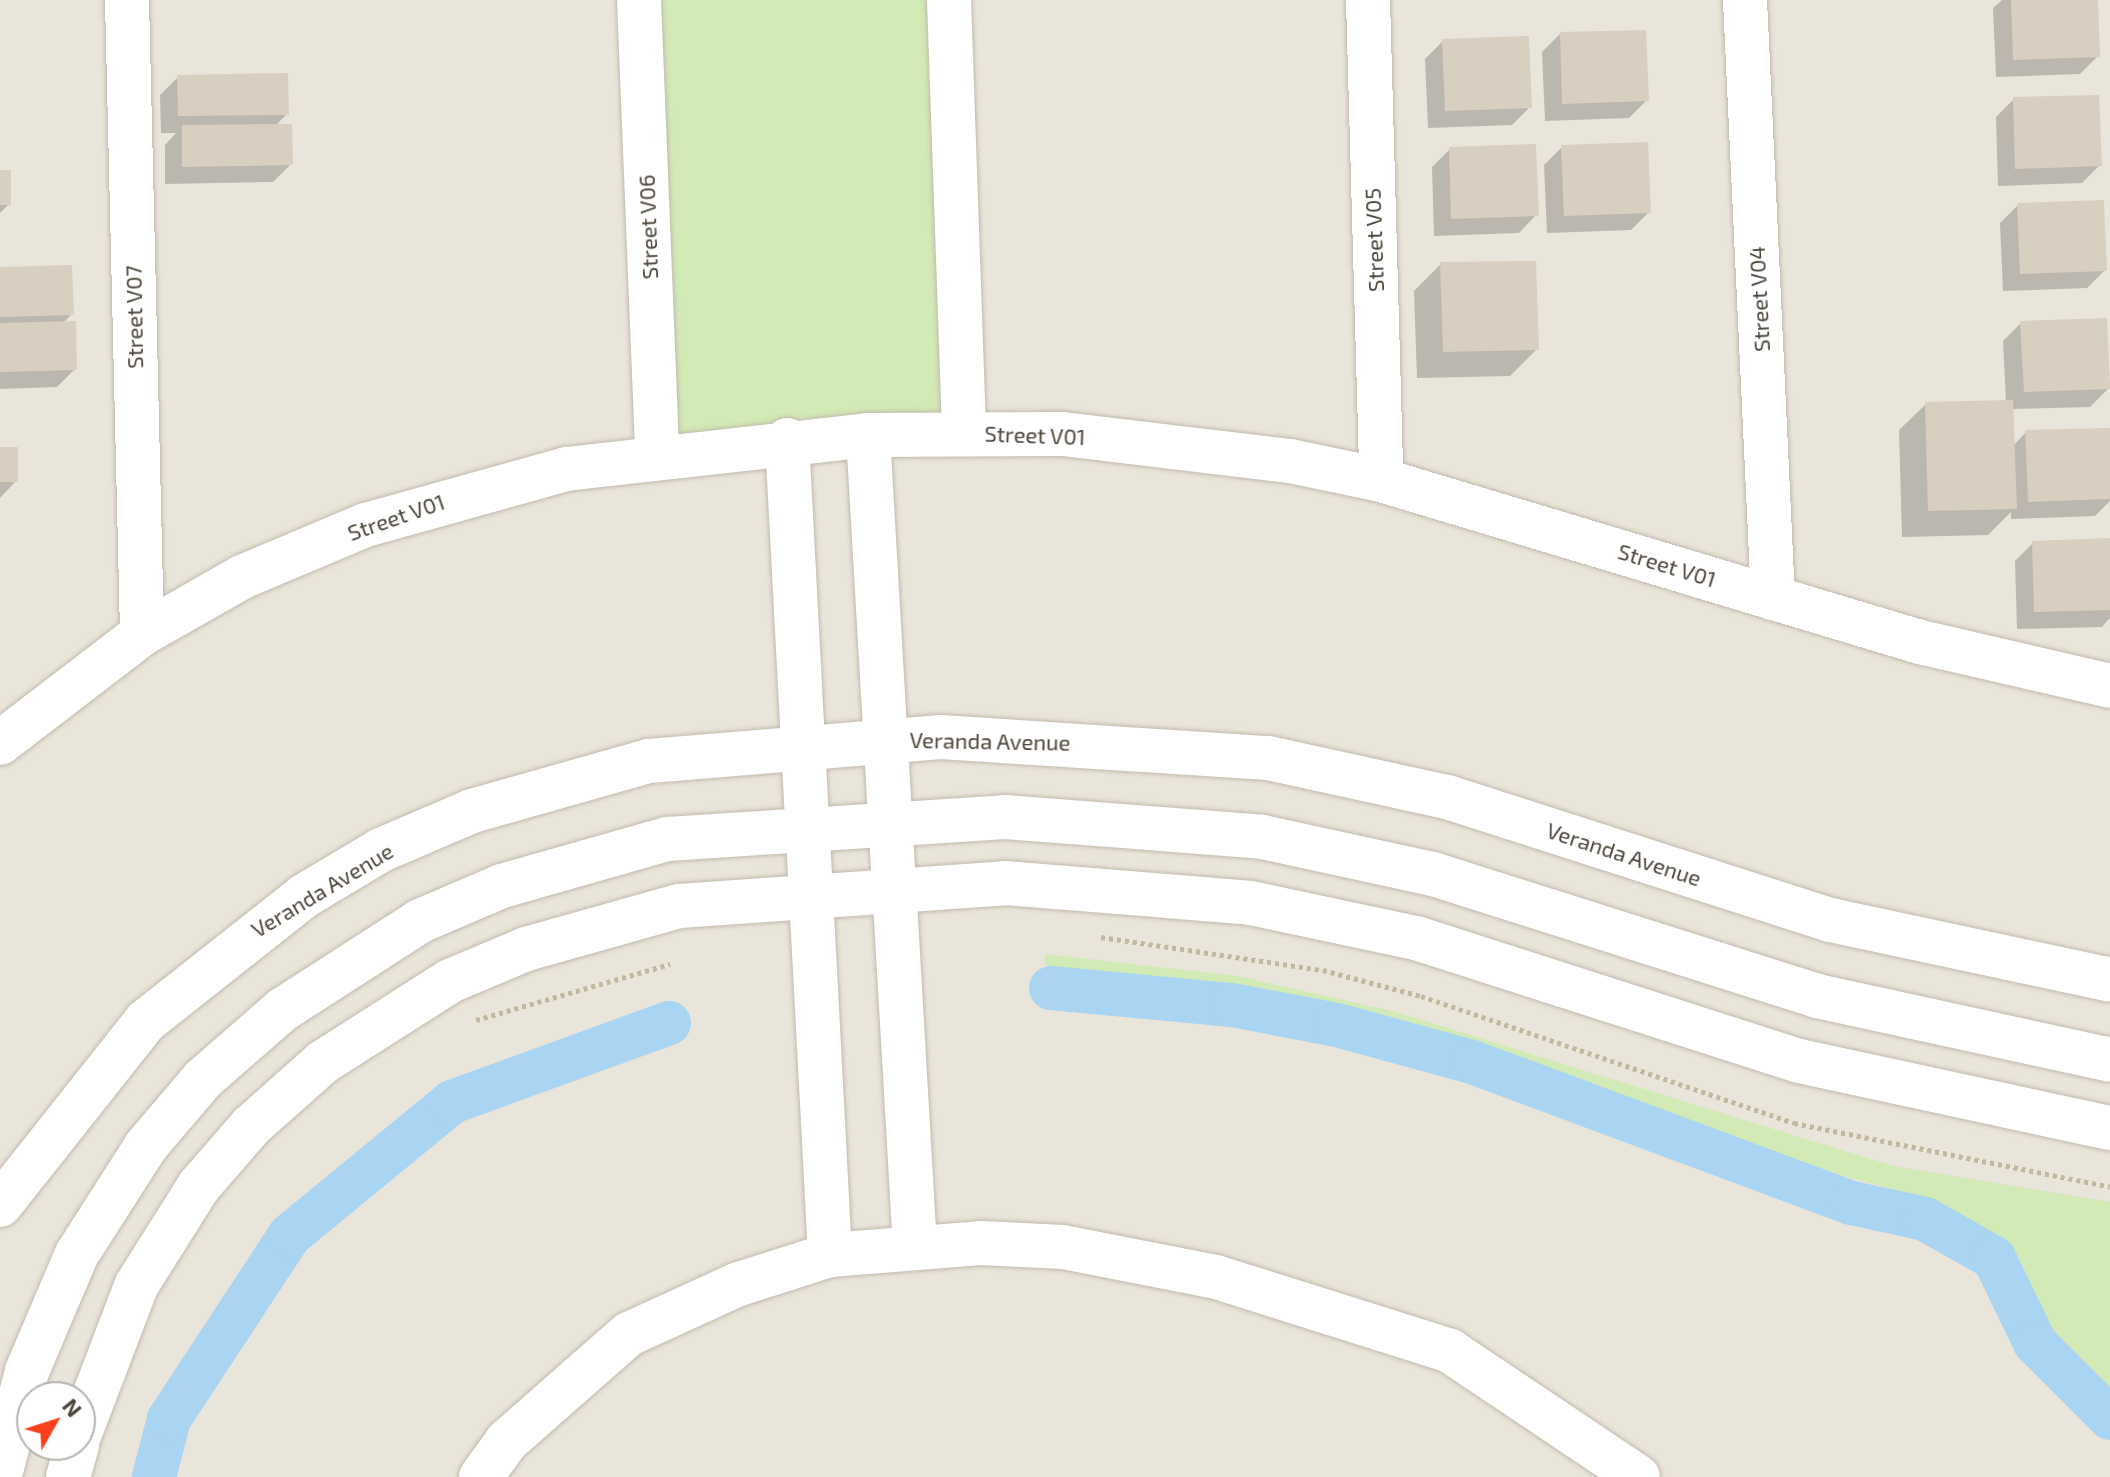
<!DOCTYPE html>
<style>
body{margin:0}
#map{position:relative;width:2110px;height:1477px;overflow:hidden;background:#f6f3ec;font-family:"Exo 2",sans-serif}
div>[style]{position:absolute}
.residential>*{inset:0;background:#eae5da}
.green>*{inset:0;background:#d2eab5}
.shadow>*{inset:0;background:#0003}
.canal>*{height:44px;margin:-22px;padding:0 22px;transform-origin:22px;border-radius:22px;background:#a9d4f2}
.building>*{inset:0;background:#d8cfc1}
.path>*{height:5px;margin-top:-2.5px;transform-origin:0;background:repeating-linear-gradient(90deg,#c4b79f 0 4px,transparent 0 8px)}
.roads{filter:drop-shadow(0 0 2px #c2bbae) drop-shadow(0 0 2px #c2bbae)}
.minor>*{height:44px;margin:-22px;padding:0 22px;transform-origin:22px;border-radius:22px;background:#fff}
span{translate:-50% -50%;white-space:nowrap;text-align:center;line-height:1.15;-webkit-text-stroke:7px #fff;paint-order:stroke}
.street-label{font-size:22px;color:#4b4439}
.north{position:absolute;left:16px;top:1381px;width:80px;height:80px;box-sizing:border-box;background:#fff;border:2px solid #b7b4b0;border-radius:50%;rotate:51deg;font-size:22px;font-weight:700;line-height:32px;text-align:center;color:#4b4439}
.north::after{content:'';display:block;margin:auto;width:28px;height:36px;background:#fc3f1d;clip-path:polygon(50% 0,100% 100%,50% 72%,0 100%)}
</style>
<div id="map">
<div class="residential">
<i style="clip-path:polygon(evenodd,0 0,2110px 0,2110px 1477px,0 1477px,0 0,32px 1397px,80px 1397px,80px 1445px,32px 1445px,32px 1397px)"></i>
</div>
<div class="green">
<i style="clip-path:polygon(639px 0,949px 0,964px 433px,657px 454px)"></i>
<i style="clip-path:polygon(1045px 954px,1238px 976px,1396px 1012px,1893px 1166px,2110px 1202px,2110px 1397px,2066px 1356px,2003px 1244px,1925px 1198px,1792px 1162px,1318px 1005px,1045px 965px)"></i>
</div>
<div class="shadow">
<i style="clip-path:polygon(2002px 0,2096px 0,2098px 56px,2080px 74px,1996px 77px,1993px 8px)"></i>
<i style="clip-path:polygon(1560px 34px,1647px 100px,1629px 118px,1545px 121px,1542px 52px)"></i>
<i style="clip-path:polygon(1443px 41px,1530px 107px,1512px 125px,1428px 128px,1425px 59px)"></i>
<i style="clip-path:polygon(178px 77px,287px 114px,275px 126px,291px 164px,273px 182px,165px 184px,165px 145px,176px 133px,161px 133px,160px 95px)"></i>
<i style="clip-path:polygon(2014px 99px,2100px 165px,2082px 183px,1998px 186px,1996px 117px)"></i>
<i style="clip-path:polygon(1562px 147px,1649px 212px,1631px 230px,1547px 233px,1544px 165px)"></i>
<i style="clip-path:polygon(1450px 149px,1536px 215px,1519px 233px,1434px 236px,1432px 167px)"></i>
<i style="clip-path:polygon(0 172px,9px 204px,0 213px)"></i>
<i style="clip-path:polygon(2018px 205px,2105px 270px,2087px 288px,2003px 291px,2000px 223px)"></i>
<i style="clip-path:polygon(1441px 264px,1537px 349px,1510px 376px,1417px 378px,1414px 291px)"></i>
<i style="clip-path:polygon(0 269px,72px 314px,63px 323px,75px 369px,57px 387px,0 389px)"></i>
<i style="clip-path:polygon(2021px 323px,2108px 389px,2090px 407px,2011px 409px,2013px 446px,2026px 432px,2110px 430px,2110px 501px,2095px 516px,2011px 519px,2011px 512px,1988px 535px,1902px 537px,1899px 430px,1926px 404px,2006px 402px,2003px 341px)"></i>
<i style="clip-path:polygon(0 449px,16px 481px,0 498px)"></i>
<i style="clip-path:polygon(2110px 540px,2110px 618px,2102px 627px,2017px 629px,2015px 561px,2033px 543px)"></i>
</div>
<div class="canal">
<i style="left:1051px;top:988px;width:182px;rotate:5.4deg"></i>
<i style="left:1232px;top:1005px;width:107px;rotate:10.8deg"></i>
<i style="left:1337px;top:1025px;width:140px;rotate:15.3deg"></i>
<i style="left:1472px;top:1062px;width:405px;rotate:20.4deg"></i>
<i style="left:1852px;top:1203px;width:75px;rotate:12.4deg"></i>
<i style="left:1925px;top:1219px;width:79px;rotate:29.5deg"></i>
<i style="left:1994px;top:1258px;width:94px;rotate:64.2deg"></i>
<i style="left:2035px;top:1343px;width:106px;rotate:45deg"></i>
<i style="left:154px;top:1477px;width:60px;rotate:-75.5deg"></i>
<i style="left:169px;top:1419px;width:220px;rotate:-56.7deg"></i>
<i style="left:290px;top:1235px;width:210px;rotate:-39.4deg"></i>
<i style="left:452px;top:1102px;width:231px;rotate:-20deg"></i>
</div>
<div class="building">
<i style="clip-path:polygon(2011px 0,2098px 0,2100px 57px,2013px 60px)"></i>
<i style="clip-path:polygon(1646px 30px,1649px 101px,1562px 104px,1560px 32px)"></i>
<i style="clip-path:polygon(1529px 36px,1532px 108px,1445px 111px,1442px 39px)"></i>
<i style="clip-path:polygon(288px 73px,289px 115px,178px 116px,177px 75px)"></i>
<i style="clip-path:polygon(2099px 95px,2102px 166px,2015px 169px,2013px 97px)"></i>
<i style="clip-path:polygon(292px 124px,293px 165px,182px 167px,182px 125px)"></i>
<i style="clip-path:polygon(1648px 142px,1651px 213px,1564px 216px,1561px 145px)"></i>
<i style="clip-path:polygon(1536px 144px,1539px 216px,1451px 219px,1449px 147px)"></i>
<i style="clip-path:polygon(0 170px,11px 170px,11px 205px,0 205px)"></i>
<i style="clip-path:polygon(2104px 200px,2107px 271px,2020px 274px,2017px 203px)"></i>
<i style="clip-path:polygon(1536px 261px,1539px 350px,1443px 352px,1440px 262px)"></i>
<i style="clip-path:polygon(72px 265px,74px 315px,0 317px,0 267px)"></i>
<i style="clip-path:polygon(2107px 318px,2110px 389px,2024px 392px,2020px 321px)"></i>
<i style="clip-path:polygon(76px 321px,77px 370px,0 372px,0 323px)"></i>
<i style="clip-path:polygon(2013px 400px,2017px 509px,1928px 511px,1925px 402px)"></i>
<i style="clip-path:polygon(2110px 428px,2110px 499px,2028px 502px,2025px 430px)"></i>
<i style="clip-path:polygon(0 447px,18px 447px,18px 482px,0 482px)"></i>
<i style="clip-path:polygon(2110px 538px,2110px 610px,2034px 612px,2032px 541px)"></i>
</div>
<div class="path">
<i style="left:1101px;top:937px;width:224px;rotate:8.5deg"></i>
<i style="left:1323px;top:970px;width:101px;rotate:14.9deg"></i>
<i style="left:1421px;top:996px;width:394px;rotate:18.8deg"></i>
<i style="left:1794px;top:1123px;width:322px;rotate:11.4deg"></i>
<i style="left:476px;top:1020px;width:202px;rotate:-16.1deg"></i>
</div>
<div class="roads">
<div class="minor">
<i style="left:127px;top:0;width:634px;rotate:88.64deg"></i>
<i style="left:639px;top:0;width:454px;rotate:87.7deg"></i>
<i style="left:949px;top:0;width:433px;rotate:88deg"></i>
<i style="left:1368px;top:0;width:480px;rotate:88.4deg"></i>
<i style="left:1745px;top:0;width:599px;rotate:87.32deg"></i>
<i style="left:868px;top:435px;width:814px;rotate:86.69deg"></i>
<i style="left:787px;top:440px;width:816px;rotate:86.98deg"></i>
<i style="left:0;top:743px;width:179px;rotate:-37.5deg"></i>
<i style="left:142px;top:634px;width:115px;rotate:-29.7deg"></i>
<i style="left:242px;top:577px;width:134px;rotate:-22.8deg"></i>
<i style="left:366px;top:525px;width:208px;rotate:-15.6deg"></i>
<i style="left:566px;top:469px;width:304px;rotate:-6.4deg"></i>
<i style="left:868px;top:435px;width:195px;rotate:-0.3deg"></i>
<i style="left:1063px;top:434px;width:229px;rotate:6.8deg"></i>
<i style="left:1290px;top:461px;width:93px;rotate:11.8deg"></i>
<i style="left:1381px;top:480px;width:563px;rotate:16.73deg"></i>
<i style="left:1920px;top:642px;width:195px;rotate:13deg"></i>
<i style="left:0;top:1205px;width:235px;rotate:-51.6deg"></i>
<i style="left:146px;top:1021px;width:201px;rotate:-38.3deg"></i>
<i style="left:304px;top:896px;width:90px;rotate:-30.9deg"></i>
<i style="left:381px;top:850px;width:99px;rotate:-23.2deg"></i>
<i style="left:472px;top:811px;width:184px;rotate:-15.8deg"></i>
<i style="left:649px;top:761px;width:293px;rotate:-4.7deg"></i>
<i style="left:941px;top:737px;width:328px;rotate:3.7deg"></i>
<i style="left:1268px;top:758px;width:183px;rotate:12.3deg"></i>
<i style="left:1447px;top:797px;width:403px;rotate:17.8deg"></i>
<i style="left:1831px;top:920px;width:285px;rotate:12.1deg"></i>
<i style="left:80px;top:1433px;width:157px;rotate:-69.1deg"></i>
<i style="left:136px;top:1286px;width:118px;rotate:-57.8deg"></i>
<i style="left:199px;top:1186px;width:79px;rotate:-49.1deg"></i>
<i style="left:251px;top:1126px;width:96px;rotate:-41.6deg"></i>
<i style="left:323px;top:1062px;width:151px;rotate:-32.5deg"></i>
<i style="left:450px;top:981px;width:82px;rotate:-22.8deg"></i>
<i style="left:526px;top:949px;width:159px;rotate:-15.7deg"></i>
<i style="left:679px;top:906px;width:327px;rotate:-4deg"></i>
<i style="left:1005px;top:883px;width:247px;rotate:4.6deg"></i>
<i style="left:1251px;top:903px;width:169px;rotate:12deg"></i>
<i style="left:1416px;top:938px;width:402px;rotate:17.8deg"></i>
<i style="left:1799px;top:1061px;width:318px;rotate:12.2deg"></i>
<i style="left:0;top:1475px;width:107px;rotate:-75.4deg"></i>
<i style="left:27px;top:1371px;width:127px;rotate:-66.9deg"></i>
<i style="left:77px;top:1254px;width:128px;rotate:-57.4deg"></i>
<i style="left:146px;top:1146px;width:88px;rotate:-49.6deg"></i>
<i style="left:203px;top:1079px;width:105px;rotate:-41.1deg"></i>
<i style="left:282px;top:1010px;width:164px;rotate:-32.8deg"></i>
<i style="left:420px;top:921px;width:89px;rotate:-23.1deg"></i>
<i style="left:502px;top:886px;width:172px;rotate:-15.9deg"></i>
<i style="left:667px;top:839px;width:339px;rotate:-3.7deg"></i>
<i style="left:1005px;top:817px;width:258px;rotate:4.4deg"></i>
<i style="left:1262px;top:837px;width:175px;rotate:12.2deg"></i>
<i style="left:1433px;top:874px;width:403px;rotate:17.6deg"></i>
<i style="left:1817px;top:996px;width:300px;rotate:12.3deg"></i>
<i style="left:68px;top:1477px;width:33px;rotate:-74deg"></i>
<i style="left:481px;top:1477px;width:44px;rotate:-54.2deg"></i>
<i style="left:507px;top:1441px;width:162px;rotate:-41.3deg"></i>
<i style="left:629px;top:1334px;width:118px;rotate:-24.6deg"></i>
<i style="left:736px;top:1285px;width:99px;rotate:-17.7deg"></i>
<i style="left:830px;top:1255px;width:151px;rotate:-4.5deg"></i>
<i style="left:981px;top:1243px;width:82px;rotate:2.8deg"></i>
<i style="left:1063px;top:1247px;width:156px;rotate:11.1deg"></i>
<i style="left:1216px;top:1277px;width:245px;rotate:17.5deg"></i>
<i style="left:1450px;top:1351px;width:226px;rotate:33.8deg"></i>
</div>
</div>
<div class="street-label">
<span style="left:648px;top:227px;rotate:-92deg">Street V06</span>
<span style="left:1374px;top:240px;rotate:-92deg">Street V05</span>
<span style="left:1759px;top:299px;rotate:-93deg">Street V04</span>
<span style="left:134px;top:317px;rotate:-91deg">Street V07</span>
<span style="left:1035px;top:435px;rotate:2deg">Street V01</span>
<span style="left:396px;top:517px;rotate:-19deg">Street V01</span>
<span style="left:1667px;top:565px;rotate:17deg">Street V01</span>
<span style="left:990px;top:741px;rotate:1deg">Veranda Avenue</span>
<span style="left:1624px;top:854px;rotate:18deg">Veranda Avenue</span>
<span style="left:322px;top:890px;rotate:-31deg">Veranda Avenue</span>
</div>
<div class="north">N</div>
</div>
